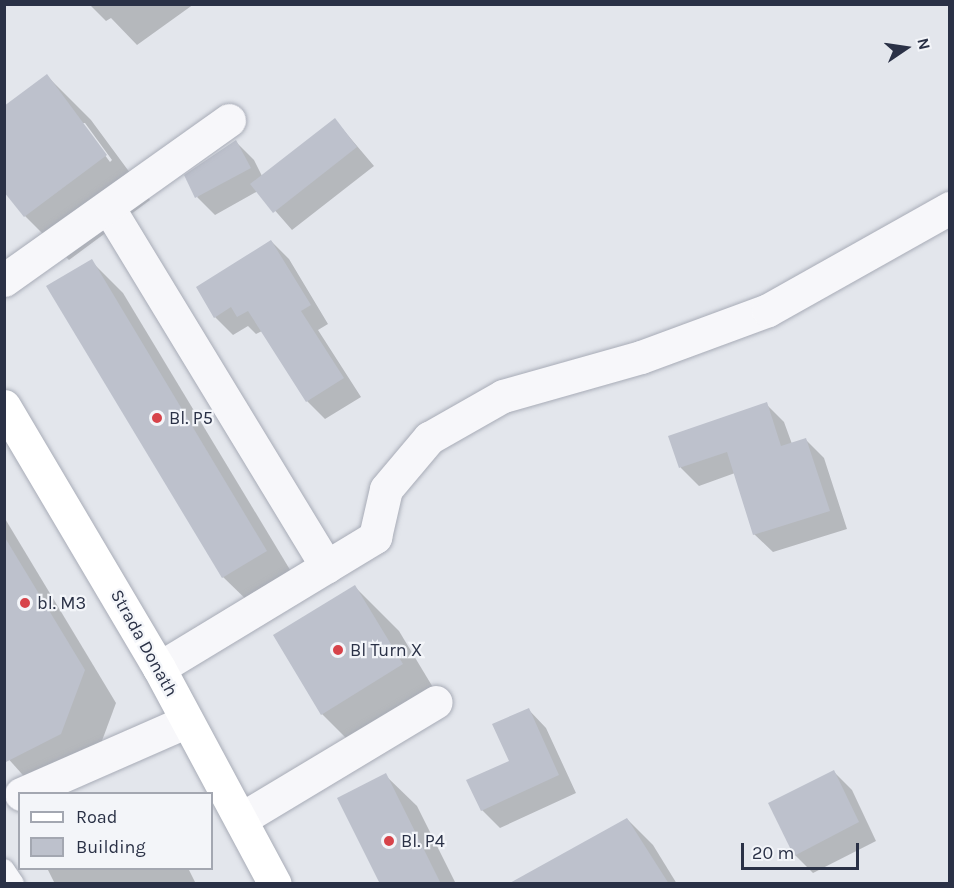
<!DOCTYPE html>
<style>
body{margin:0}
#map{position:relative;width:954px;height:888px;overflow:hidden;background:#e3e6ec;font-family:Karla,sans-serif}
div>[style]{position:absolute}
.shadow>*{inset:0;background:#0003}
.building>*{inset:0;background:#bdc1cc}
.roads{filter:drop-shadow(0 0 2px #a8acb7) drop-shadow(0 0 2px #a8acb7)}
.service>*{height:20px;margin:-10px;padding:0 10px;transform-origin:10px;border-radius:10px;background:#f7f7fa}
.minor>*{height:33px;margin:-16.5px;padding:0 16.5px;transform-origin:16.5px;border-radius:16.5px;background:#f7f7fa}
.secondary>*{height:33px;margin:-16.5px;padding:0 16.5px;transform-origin:16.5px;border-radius:16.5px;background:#fff}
.dots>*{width:16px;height:16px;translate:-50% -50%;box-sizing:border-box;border:3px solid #f3f5f9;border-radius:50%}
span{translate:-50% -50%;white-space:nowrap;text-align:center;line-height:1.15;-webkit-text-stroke:4.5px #f3f5f9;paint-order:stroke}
.poi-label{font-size:18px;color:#2a3146}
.left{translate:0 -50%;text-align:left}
.street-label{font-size:18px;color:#2a3146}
.frame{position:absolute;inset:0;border:6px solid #2a3146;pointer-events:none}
.legend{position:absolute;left:18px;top:792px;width:195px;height:78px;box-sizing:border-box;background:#f3f5f9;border:2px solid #a3a7b1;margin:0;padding:8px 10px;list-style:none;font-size:18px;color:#2a3146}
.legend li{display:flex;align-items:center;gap:12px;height:30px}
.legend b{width:30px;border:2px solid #a3a7b1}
.north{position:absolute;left:876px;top:18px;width:60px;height:60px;-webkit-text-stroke:4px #f3f5f9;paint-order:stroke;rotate:77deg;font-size:16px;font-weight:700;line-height:24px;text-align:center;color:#2a3146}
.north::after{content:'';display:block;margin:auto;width:21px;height:27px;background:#2a3146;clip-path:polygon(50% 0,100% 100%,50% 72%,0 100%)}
.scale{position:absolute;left:741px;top:843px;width:118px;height:27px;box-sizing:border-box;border:3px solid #2a3146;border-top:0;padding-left:8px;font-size:18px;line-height:21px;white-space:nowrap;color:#2a3146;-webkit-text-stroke:4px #f3f5f9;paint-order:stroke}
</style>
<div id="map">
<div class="shadow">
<i style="clip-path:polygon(89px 4px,194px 4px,137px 45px,111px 18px,106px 21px)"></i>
<i style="clip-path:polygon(evenodd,47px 76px,91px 120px,150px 200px,69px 260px,25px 216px,4px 189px,47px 76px,81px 123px,85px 123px,112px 160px,110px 162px,81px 123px)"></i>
<i style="clip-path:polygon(335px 120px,374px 166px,292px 230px,258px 191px,215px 215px,197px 197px,236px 142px,254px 160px,262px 176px)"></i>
<i style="clip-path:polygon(271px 241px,289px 259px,328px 324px,318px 330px,361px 397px,325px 419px,307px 401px,262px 331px,256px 334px,248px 326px,233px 335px,215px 317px)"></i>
<i style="clip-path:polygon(91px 261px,123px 293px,298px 583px,255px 608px,223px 577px)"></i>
<i style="clip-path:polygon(766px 404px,784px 422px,792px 444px,806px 440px,824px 458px,847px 529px,773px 552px,754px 534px,735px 473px,699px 486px,681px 468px,670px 437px)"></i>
<i style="clip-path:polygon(4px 517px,116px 703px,93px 765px,39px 793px,4px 754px)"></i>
<i style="clip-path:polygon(355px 587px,399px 631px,446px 709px,366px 758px,322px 714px)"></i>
<i style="clip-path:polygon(528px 709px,546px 728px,576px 793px,500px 828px,482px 810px,511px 761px)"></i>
<i style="clip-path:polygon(834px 772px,852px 790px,876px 841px,813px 873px,795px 855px)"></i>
<i style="clip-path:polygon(385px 775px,417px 806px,456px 884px,381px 884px)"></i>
<i style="clip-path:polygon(627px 819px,653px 845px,677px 884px,524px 884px)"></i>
<i style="clip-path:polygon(47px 868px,188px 868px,196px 884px,55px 884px)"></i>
</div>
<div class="building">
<i style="clip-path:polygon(47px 74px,107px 155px,24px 217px,4px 192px,4px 106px)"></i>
<i style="clip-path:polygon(335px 118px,357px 147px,273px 213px,250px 184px)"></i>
<i style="clip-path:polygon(236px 140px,251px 168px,195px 198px,184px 175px)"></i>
<i style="clip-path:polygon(271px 240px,311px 305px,301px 311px,344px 378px,306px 402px,248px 311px,237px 317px,231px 307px,214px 318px,196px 287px)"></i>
<i style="clip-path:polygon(92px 259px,267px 551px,222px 578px,46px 286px)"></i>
<i style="clip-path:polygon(767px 402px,781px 446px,806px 438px,830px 511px,753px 535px,727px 452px,679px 468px,668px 436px)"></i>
<i style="clip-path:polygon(4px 536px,85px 670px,61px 734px,4px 763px)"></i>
<i style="clip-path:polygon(355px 585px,403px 664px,321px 715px,273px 635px)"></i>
<i style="clip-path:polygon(529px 708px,559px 775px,481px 811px,466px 780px,509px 761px,492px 724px)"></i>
<i style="clip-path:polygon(834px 770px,859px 822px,794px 856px,768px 803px)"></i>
<i style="clip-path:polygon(386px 773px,441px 884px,380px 884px,337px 798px)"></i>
<i style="clip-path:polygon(627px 818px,669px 884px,508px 884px)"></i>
</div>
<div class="roads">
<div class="service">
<i style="left:4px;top:869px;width:18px;rotate:56deg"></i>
</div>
<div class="minor">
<i style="left:108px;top:207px;width:421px;rotate:58.7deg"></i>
<i style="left:4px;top:280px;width:276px;rotate:-35.4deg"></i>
<i style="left:159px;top:668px;width:253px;rotate:-31.2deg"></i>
<i style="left:375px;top:537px;width:49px;rotate:-77.1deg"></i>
<i style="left:386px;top:489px;width:67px;rotate:-49.9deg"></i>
<i style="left:429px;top:438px;width:85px;rotate:-29.6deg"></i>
<i style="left:503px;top:396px;width:143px;rotate:-15.8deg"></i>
<i style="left:641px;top:357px;width:135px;rotate:-20.3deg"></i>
<i style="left:768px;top:310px;width:209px;rotate:-29.3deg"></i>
<i style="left:21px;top:794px;width:181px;rotate:-23.7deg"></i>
<i style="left:241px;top:819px;width:227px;rotate:-31deg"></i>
</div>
<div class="secondary">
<i style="left:4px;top:406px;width:304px;rotate:59.4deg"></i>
<i style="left:159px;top:668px;width:245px;rotate:61.8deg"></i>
</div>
</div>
<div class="dots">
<i style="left:157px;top:418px;background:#d7434a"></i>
<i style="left:25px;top:603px;background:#d7434a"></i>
<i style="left:338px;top:650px;background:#d7434a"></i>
<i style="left:389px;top:841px;background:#d7434a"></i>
</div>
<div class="poi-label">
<span class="left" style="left:169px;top:418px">Bl. P5</span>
<span class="left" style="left:37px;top:603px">bl. M3</span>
<span class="left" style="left:350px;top:650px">Bl Turn X</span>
<span class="left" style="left:401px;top:841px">Bl. P4</span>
</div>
<div class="street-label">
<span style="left:144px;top:643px;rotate:61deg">Strada Donath</span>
</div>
<div class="frame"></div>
<ul class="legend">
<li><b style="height:8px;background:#fff"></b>Road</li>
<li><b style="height:16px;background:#bdc1cc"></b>Building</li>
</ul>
<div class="north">N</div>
<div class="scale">20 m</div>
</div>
